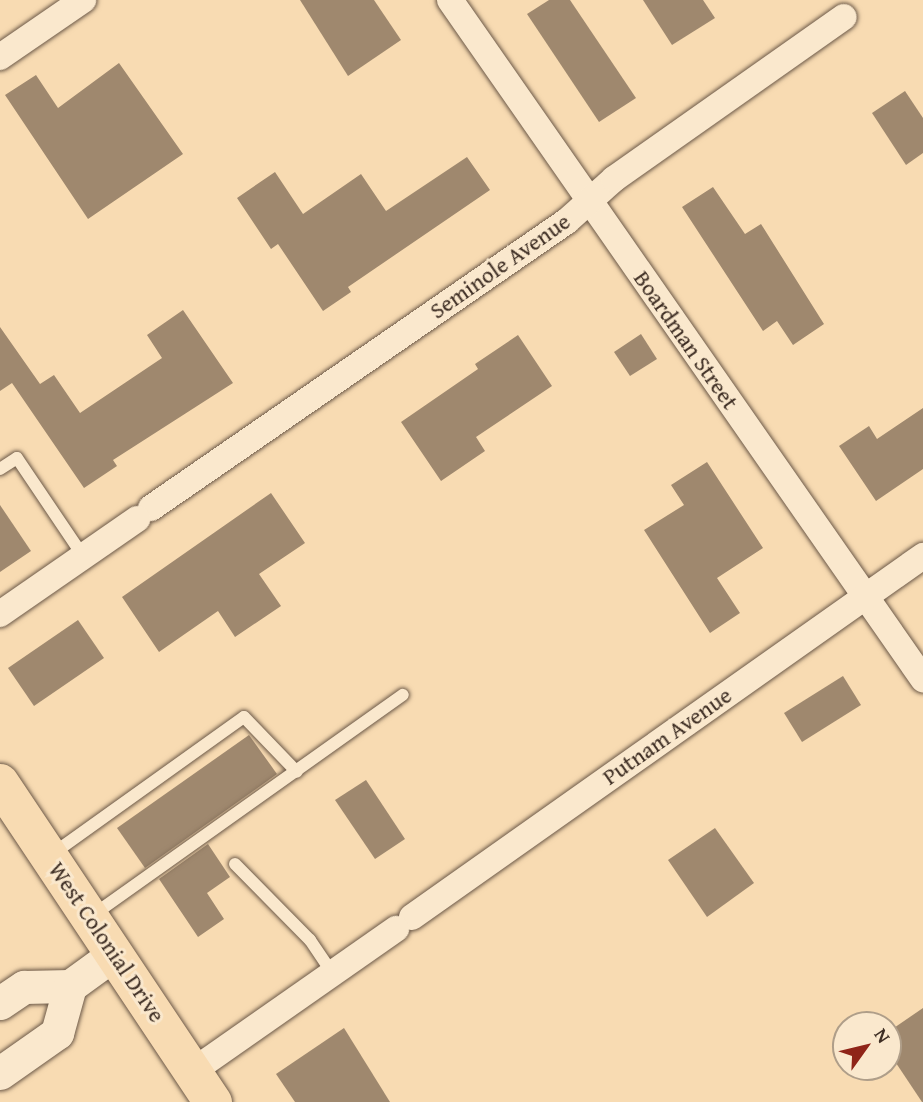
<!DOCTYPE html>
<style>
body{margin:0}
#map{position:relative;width:923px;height:1102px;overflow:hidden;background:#f8dbb2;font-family:"Gentium Book Plus",serif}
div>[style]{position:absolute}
.building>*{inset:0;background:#9f886e}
.roads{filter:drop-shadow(0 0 2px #6c5948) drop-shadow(0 0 2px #6c5948)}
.service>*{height:12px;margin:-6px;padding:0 6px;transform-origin:6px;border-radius:6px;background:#fae8cd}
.minor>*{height:26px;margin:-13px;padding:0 13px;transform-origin:13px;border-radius:13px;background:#fae8cd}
.tertiary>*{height:33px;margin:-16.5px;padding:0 16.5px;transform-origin:16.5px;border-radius:16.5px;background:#fae8cd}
.trunk>*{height:38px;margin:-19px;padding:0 19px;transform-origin:19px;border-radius:19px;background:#f8dbb2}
span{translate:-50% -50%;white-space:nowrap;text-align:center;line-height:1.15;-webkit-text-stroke:6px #fae8cd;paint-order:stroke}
.street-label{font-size:23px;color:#3e2e24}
.north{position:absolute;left:832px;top:1011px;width:70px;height:70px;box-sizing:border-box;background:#fae8cd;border:2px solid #af9e89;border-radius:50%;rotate:56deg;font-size:19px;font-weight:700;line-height:28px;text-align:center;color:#3e2e24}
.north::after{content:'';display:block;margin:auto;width:24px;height:32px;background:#8f2418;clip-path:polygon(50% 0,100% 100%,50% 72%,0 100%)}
</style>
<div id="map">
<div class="building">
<i style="clip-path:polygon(300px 0,374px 0,401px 40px,348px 76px)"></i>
<i style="clip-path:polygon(549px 0,570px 0,636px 98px,599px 122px,527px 14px)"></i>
<i style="clip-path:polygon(643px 0,703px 0,715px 18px,672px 45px)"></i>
<i style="clip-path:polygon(119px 63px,183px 154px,88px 219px,5px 95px,36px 75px,58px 108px)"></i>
<i style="clip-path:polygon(905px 91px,923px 118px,923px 153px,906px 165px,872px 113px)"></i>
<i style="clip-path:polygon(467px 157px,490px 190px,348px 287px,351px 292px,323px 311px,278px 244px,271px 249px,237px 198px,275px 172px,303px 214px,361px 174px,386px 211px)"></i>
<i style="clip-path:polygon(713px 187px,745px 234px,761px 224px,824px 324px,793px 345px,777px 321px,763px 331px,682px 207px)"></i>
<i style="clip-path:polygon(183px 310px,233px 383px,113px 460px,117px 466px,84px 488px,12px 383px,0 391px,0 327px,40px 384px,54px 375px,80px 413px,162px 358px,147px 335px)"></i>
<i style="clip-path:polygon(641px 334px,657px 359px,630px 376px,614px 352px)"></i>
<i style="clip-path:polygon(518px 335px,552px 386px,476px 437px,485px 451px,441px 481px,401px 422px,478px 369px,475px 364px)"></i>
<i style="clip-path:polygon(923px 408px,923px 469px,876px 501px,839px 446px,869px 426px,877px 439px)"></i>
<i style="clip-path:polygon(707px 462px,763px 548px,717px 578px,740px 613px,710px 633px,644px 530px,684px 505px,671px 485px)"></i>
<i style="clip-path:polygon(271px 493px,305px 543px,259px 574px,281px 606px,235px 637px,218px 611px,159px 652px,122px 597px)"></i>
<i style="clip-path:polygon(0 505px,31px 551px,0 572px)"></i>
<i style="clip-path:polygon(78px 620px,104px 658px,34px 706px,8px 668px)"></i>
<i style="clip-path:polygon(843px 676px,861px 705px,802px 742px,784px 713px)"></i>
<i style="clip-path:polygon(249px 735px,277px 774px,145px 868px,117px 828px)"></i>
<i style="clip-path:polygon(366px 780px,405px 839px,375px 859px,335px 800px)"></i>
<i style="clip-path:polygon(715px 828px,754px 883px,707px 917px,668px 860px)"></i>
<i style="clip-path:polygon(208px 844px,230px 877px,207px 893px,224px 919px,198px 937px,159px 879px)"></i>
<i style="clip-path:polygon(923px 1008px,923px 1102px,922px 1102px,888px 1051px,888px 1032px)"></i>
<i style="clip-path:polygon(344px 1028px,390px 1102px,295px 1102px,276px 1074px)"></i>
</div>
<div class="roads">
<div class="service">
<i style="left:0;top:469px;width:20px;rotate:-33deg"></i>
<i style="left:17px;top:458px;width:118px;rotate:56deg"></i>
<i style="left:51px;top:855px;width:237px;rotate:-35.6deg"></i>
<i style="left:244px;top:717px;width:76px;rotate:46.1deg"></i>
<i style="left:235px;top:864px;width:107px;rotate:45.4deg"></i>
<i style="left:310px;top:940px;width:40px;rotate:56deg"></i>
<i style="left:93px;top:915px;width:380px;rotate:-35.4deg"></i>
</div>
<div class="minor">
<i style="left:450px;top:0;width:828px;rotate:55.14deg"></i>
<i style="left:0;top:57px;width:101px;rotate:-34.5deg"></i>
<i style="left:151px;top:508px;width:505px;rotate:-34.6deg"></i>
<i style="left:567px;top:221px;width:63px;rotate:-41.8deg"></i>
<i style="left:614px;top:179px;width:281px;rotate:-35.2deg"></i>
<i style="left:0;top:614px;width:167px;rotate:-34.7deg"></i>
<i style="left:412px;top:917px;width:626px;rotate:-35.24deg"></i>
<i style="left:193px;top:1071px;width:248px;rotate:-35deg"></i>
</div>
<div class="tertiary">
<i style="left:0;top:1003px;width:29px;rotate:-34deg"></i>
<i style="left:24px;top:987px;width:46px;rotate:-1.2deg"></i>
<i style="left:70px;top:986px;width:54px;rotate:-36deg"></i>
<i style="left:0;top:1073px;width:70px;rotate:-35.1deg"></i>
<i style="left:57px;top:1033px;width:49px;rotate:-74.5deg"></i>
</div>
<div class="trunk">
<i style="left:0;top:783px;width:384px;rotate:56.3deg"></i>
</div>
</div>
<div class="street-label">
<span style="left:500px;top:266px;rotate:-35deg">Seminole Avenue</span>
<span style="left:686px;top:340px;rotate:55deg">Boardman Street</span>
<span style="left:667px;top:736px;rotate:-35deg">Putnam Avenue</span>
<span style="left:107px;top:942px;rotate:56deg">West Colonial Drive</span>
</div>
<div class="north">N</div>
</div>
